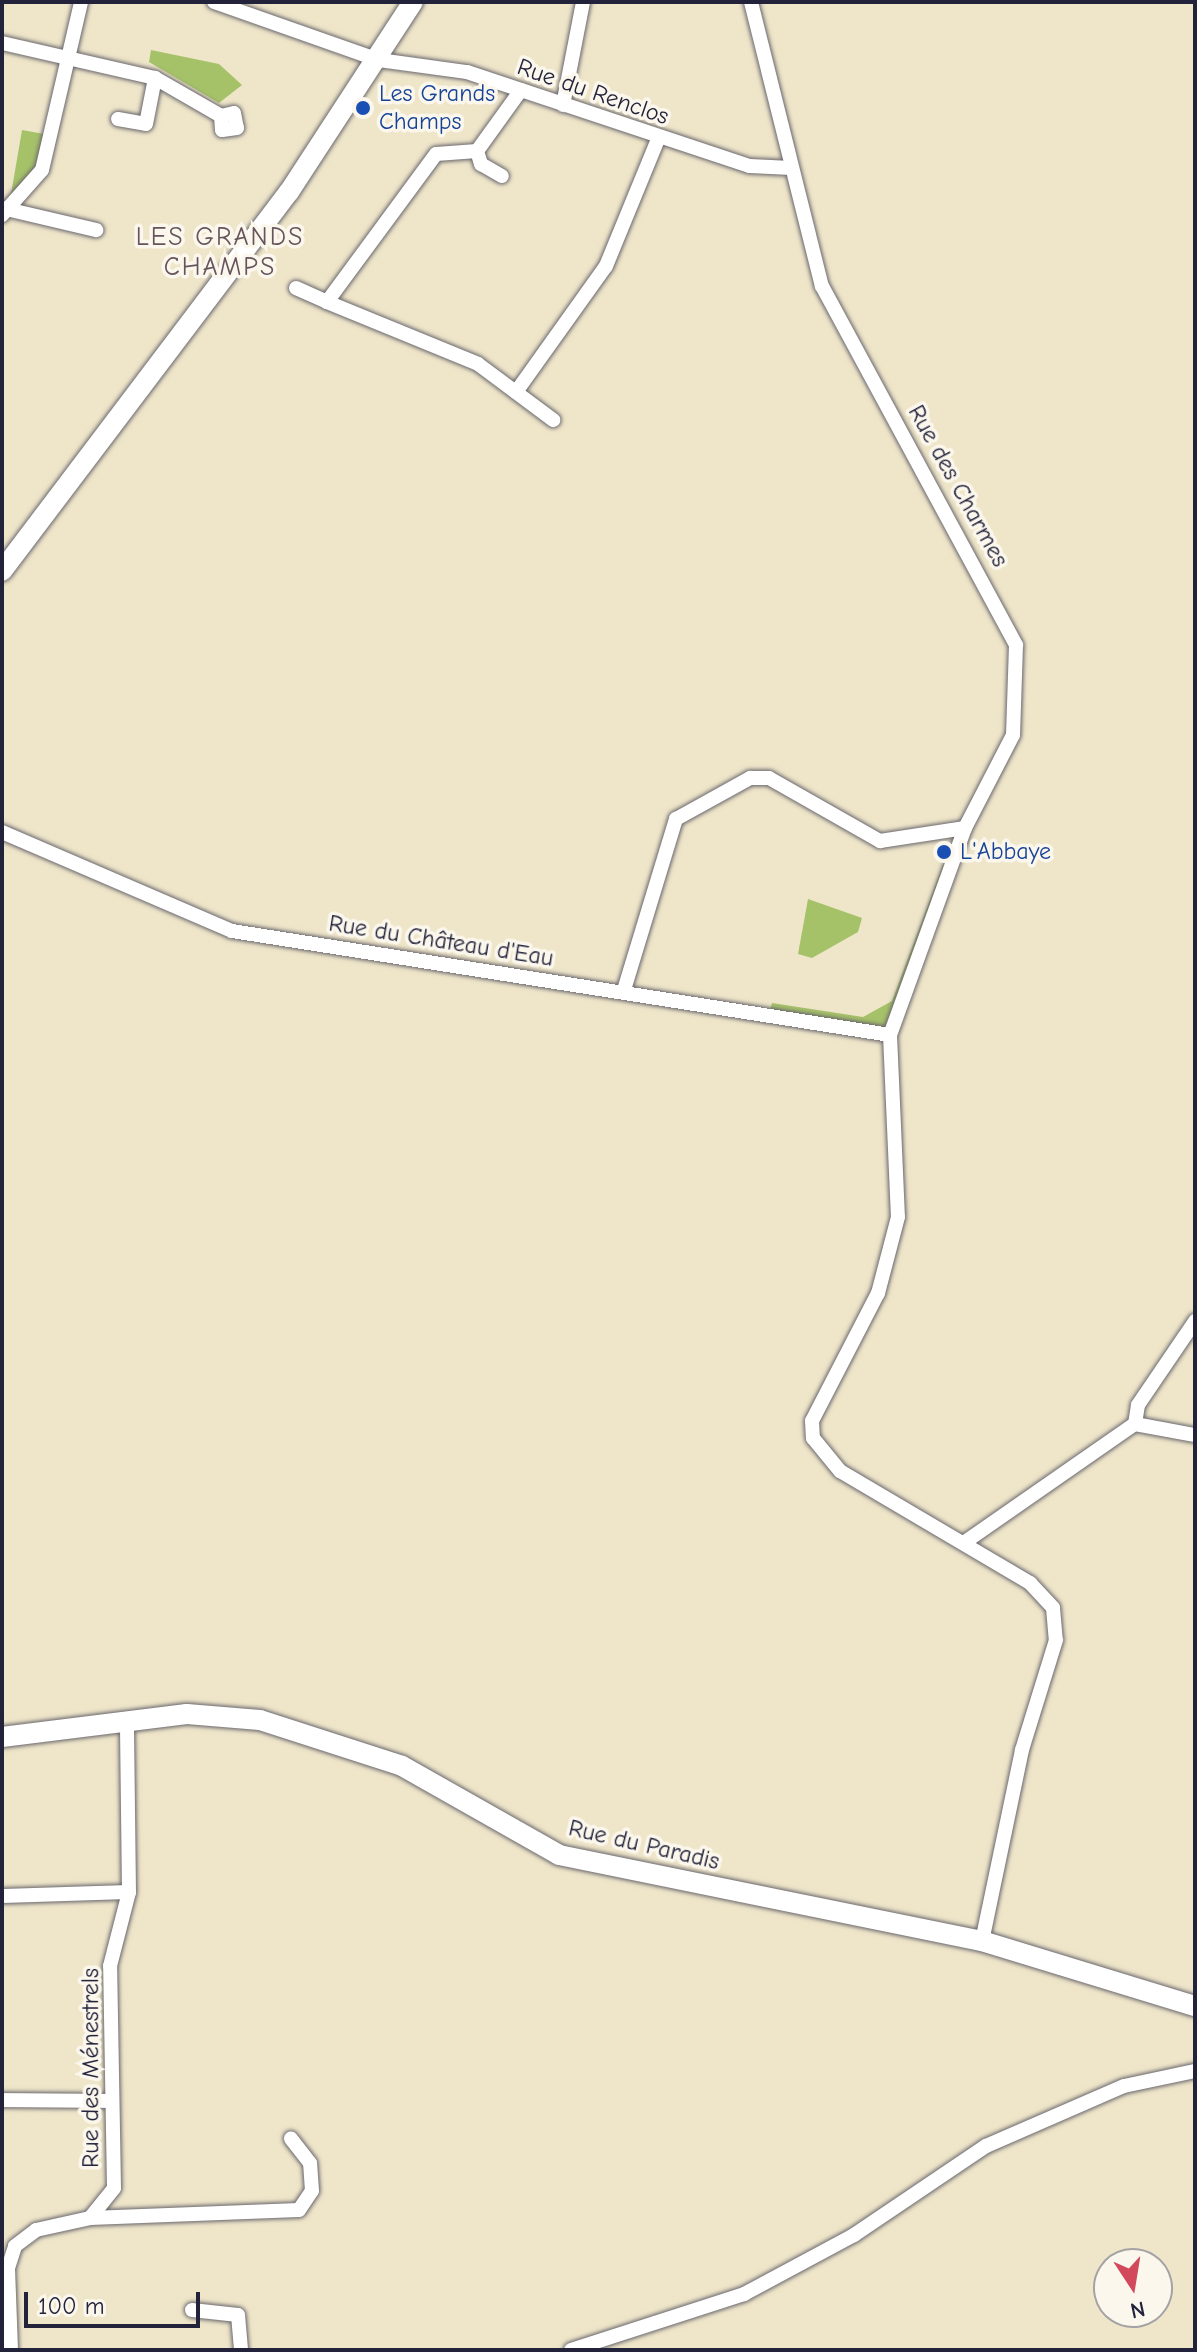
<!DOCTYPE html>
<meta charset="utf-8">
<style>
body{margin:0}
#map{position:relative;width:1197px;height:2352px;overflow:hidden;background:#efe6ca;font-family:"Comic Neue",sans-serif}
div>[style]{position:absolute}
.green>*{inset:0;background:#a6c269}
.roads{filter:drop-shadow(0 0 2px #6a676d) drop-shadow(0 0 2px #6a676d)}
.street>*{height:14px;margin:-7px;padding:0 7px;transform-origin:7px;border-radius:7px;background:#fff}
.secondary>*{height:20px;margin:-10px;padding:0 10px;transform-origin:10px;border-radius:10px;background:#fff}
.dots>*{width:22px;height:22px;translate:-50% -50%;box-sizing:border-box;border:4px solid #fbf7ec;border-radius:50%}
span{translate:-50% -50%;white-space:nowrap;text-align:center;line-height:1.15;-webkit-text-stroke:7px #fbf7ec;paint-order:stroke}
.street-label{font-size:24px;color:#22223b}
.transit-label{font-size:24px;color:#164399}
.left{translate:0 -50%;text-align:left}
.neighbourhood-label{font-size:26px;color:#66545c;letter-spacing:2px}
.frame{position:absolute;inset:0;border:4px solid #22223b;pointer-events:none}
.north{position:absolute;left:1093px;top:2248px;width:80px;height:80px;box-sizing:border-box;background:#fbf7ec;border:2px solid #a4a2a5;border-radius:50%;rotate:168deg;font-size:22px;font-weight:700;line-height:32px;text-align:center;color:#22223b}
.north::after{content:'';display:block;margin:auto;width:28px;height:36px;background:#d1495b;clip-path:polygon(50% 0,100% 100%,50% 72%,0 100%)}
.scale{position:absolute;left:24px;top:2292px;width:176px;height:36px;box-sizing:border-box;border:4px solid #22223b;border-top:0;padding-left:10px;font-size:24px;line-height:28px;white-space:nowrap;color:#22223b;-webkit-text-stroke:6px #fbf7ec;paint-order:stroke}
</style>
<div id="map">
<div class="green">
<i style="clip-path:polygon(151px 50px,219px 64px,242px 85px,219px 103px,149px 62px)"></i>
<i style="clip-path:polygon(22px 130px,44px 134px,37px 164px,10px 200px)"></i>
<i style="clip-path:polygon(953px 862px,890px 1035px,769px 1015px,772px 1003px,863px 1017px,892px 1001px,943px 865px)"></i>
<i style="clip-path:polygon(808px 899px,862px 918px,858px 932px,812px 958px,798px 954px)"></i>
</div>
<div class="roads">
<div class="street">
<i style="left:214px;top:2px;width:175px;rotate:19.4deg"></i>
<i style="left:379px;top:60px;width:89px;rotate:7.8deg"></i>
<i style="left:467px;top:72px;width:298px;rotate:18.4deg"></i>
<i style="left:750px;top:166px;width:41px;rotate:2.8deg"></i>
<i style="left:751px;top:2px;width:293px;rotate:76deg"></i>
<i style="left:822px;top:286px;width:408px;rotate:61.6deg"></i>
<i style="left:1016px;top:645px;width:90px;rotate:91.9deg"></i>
<i style="left:1013px;top:735px;width:105px;rotate:117.3deg"></i>
<i style="left:965px;top:828px;width:220px;rotate:109.9deg"></i>
<i style="left:890px;top:1035px;width:182px;rotate:87.5deg"></i>
<i style="left:898px;top:1217px;width:79px;rotate:104.7deg"></i>
<i style="left:878px;top:1293px;width:144px;rotate:117.3deg"></i>
<i style="left:812px;top:1421px;width:17px;rotate:87deg"></i>
<i style="left:813px;top:1438px;width:43px;rotate:50.7deg"></i>
<i style="left:840px;top:1471px;width:221px;rotate:30.5deg"></i>
<i style="left:1030px;top:1583px;width:34px;rotate:47deg"></i>
<i style="left:1053px;top:1608px;width:32px;rotate:85deg"></i>
<i style="left:1056px;top:1640px;width:115px;rotate:107.2deg"></i>
<i style="left:1022px;top:1750px;width:195px;rotate:101.8deg"></i>
<i style="left:2px;top:43px;width:157px;rotate:12.9deg"></i>
<i style="left:155px;top:78px;width:76px;rotate:29.9deg"></i>
<i style="left:221px;top:116px;width:13px;rotate:-13deg"></i>
<i style="left:234px;top:113px;width:15px;rotate:79deg"></i>
<i style="left:237px;top:128px;width:15px;rotate:172deg"></i>
<i style="left:222px;top:130px;width:14px;rotate:-94deg"></i>
<i style="left:521px;top:90px;width:75px;rotate:125.8deg"></i>
<i style="left:477px;top:151px;width:41px;rotate:175.8deg"></i>
<i style="left:436px;top:154px;width:184px;rotate:126.4deg"></i>
<i style="left:327px;top:302px;width:163px;rotate:22.3deg"></i>
<i style="left:478px;top:364px;width:94px;rotate:36.7deg"></i>
<i style="left:563px;top:105px;width:105px;rotate:-79deg"></i>
<i style="left:118px;top:119px;width:28px;rotate:10deg"></i>
<i style="left:146px;top:124px;width:47px;rotate:-78.9deg"></i>
<i style="left:477px;top:151px;width:14px;rotate:73deg"></i>
<i style="left:481px;top:164px;width:24px;rotate:30deg"></i>
<i style="left:2px;top:208px;width:97px;rotate:13.2deg"></i>
<i style="left:2px;top:215px;width:60px;rotate:-48.4deg"></i>
<i style="left:42px;top:170px;width:172px;rotate:-76.9deg"></i>
<i style="left:296px;top:288px;width:34px;rotate:24deg"></i>
<i style="left:516px;top:392px;width:155px;rotate:-54.5deg"></i>
<i style="left:606px;top:266px;width:137px;rotate:-67.7deg"></i>
<i style="left:2px;top:832px;width:250px;rotate:23.3deg"></i>
<i style="left:232px;top:931px;width:666px;rotate:8.98deg"></i>
<i style="left:624px;top:990px;width:179px;rotate:-73.1deg"></i>
<i style="left:676px;top:819px;width:85px;rotate:-29deg"></i>
<i style="left:750px;top:778px;width:19px"></i>
<i style="left:769px;top:778px;width:128px;rotate:29.6deg"></i>
<i style="left:880px;top:841px;width:86px;rotate:-8.7deg"></i>
<i style="left:1135px;top:1424px;width:61px;rotate:10.4deg"></i>
<i style="left:965px;top:1542px;width:207px;rotate:-34.8deg"></i>
<i style="left:1135px;top:1424px;width:19px;rotate:-81deg"></i>
<i style="left:1138px;top:1405px;width:102px;rotate:-55.8deg"></i>
<i style="left:2px;top:1896px;width:127px;rotate:-1.8deg"></i>
<i style="left:2px;top:2100px;width:109px;rotate:0.5deg"></i>
<i style="left:90px;top:2218px;width:209px;rotate:-2.2deg"></i>
<i style="left:299px;top:2210px;width:23px;rotate:-56deg"></i>
<i style="left:312px;top:2191px;width:28px;rotate:-94deg"></i>
<i style="left:310px;top:2163px;width:31px;rotate:-128deg"></i>
<i style="left:192px;top:2310px;width:46px;rotate:6.2deg"></i>
<i style="left:238px;top:2315px;width:35px;rotate:85deg"></i>
<i style="left:11px;top:2350px;width:82px;rotate:-92.1deg"></i>
<i style="left:8px;top:2268px;width:23px;rotate:-72deg"></i>
<i style="left:15px;top:2246px;width:26px;rotate:-37deg"></i>
<i style="left:36px;top:2230px;width:55px;rotate:-12.5deg"></i>
<i style="left:90px;top:2218px;width:38px;rotate:-51deg"></i>
<i style="left:114px;top:2188px;width:222px;rotate:-91deg"></i>
<i style="left:110px;top:1966px;width:76px;rotate:-75.6deg"></i>
<i style="left:129px;top:1892px;width:169px;rotate:-90.7deg"></i>
<i style="left:571px;top:2350px;width:182px;rotate:-17.9deg"></i>
<i style="left:744px;top:2294px;width:125px;rotate:-28.2deg"></i>
<i style="left:854px;top:2235px;width:159px;rotate:-34deg"></i>
<i style="left:986px;top:2146px;width:150px;rotate:-23.5deg"></i>
<i style="left:1124px;top:2086px;width:73px;rotate:-11.9deg"></i>
</div>
<div class="secondary">
<i style="left:2px;top:571px;width:475px;rotate:-52.9deg"></i>
<i style="left:289px;top:192px;width:227px;rotate:-56.9deg"></i>
<i style="left:2px;top:1737px;width:186px;rotate:-7.1deg"></i>
<i style="left:187px;top:1714px;width:73px;rotate:4.7deg"></i>
<i style="left:260px;top:1720px;width:149px;rotate:17.9deg"></i>
<i style="left:402px;top:1766px;width:180px;rotate:29.5deg"></i>
<i style="left:559px;top:1855px;width:432px;rotate:11.5deg"></i>
<i style="left:982px;top:1941px;width:223px;rotate:17deg"></i>
</div>
</div>
<div class="dots">
<i style="left:363px;top:108px;background:#1a4fb4"></i>
<i style="left:944px;top:852px;background:#1a4fb4"></i>
</div>
<div class="street-label">
<span style="left:593px;top:92px;rotate:19deg">Rue du Renclos</span>
<span style="left:958px;top:486px;rotate:61deg">Rue des Charmes</span>
<span style="left:441px;top:941px;rotate:9deg">Rue du Château d'Eau</span>
<span style="left:644px;top:1845px;rotate:13deg">Rue du Paradis</span>
<span style="left:91px;top:2068px;rotate:-90deg">Rue des Ménestrels</span>
</div>
<div class="transit-label">
<span class="left" style="left:379px;top:108px">Les Grands<br>Champs</span>
<span class="left" style="left:960px;top:852px">L'Abbaye</span>
</div>
<div class="neighbourhood-label">
<span style="left:220px;top:253px">LES GRANDS<br>CHAMPS</span>
</div>
<div class="frame"></div>
<div class="north">N</div>
<div class="scale">100 m</div>
</div>
